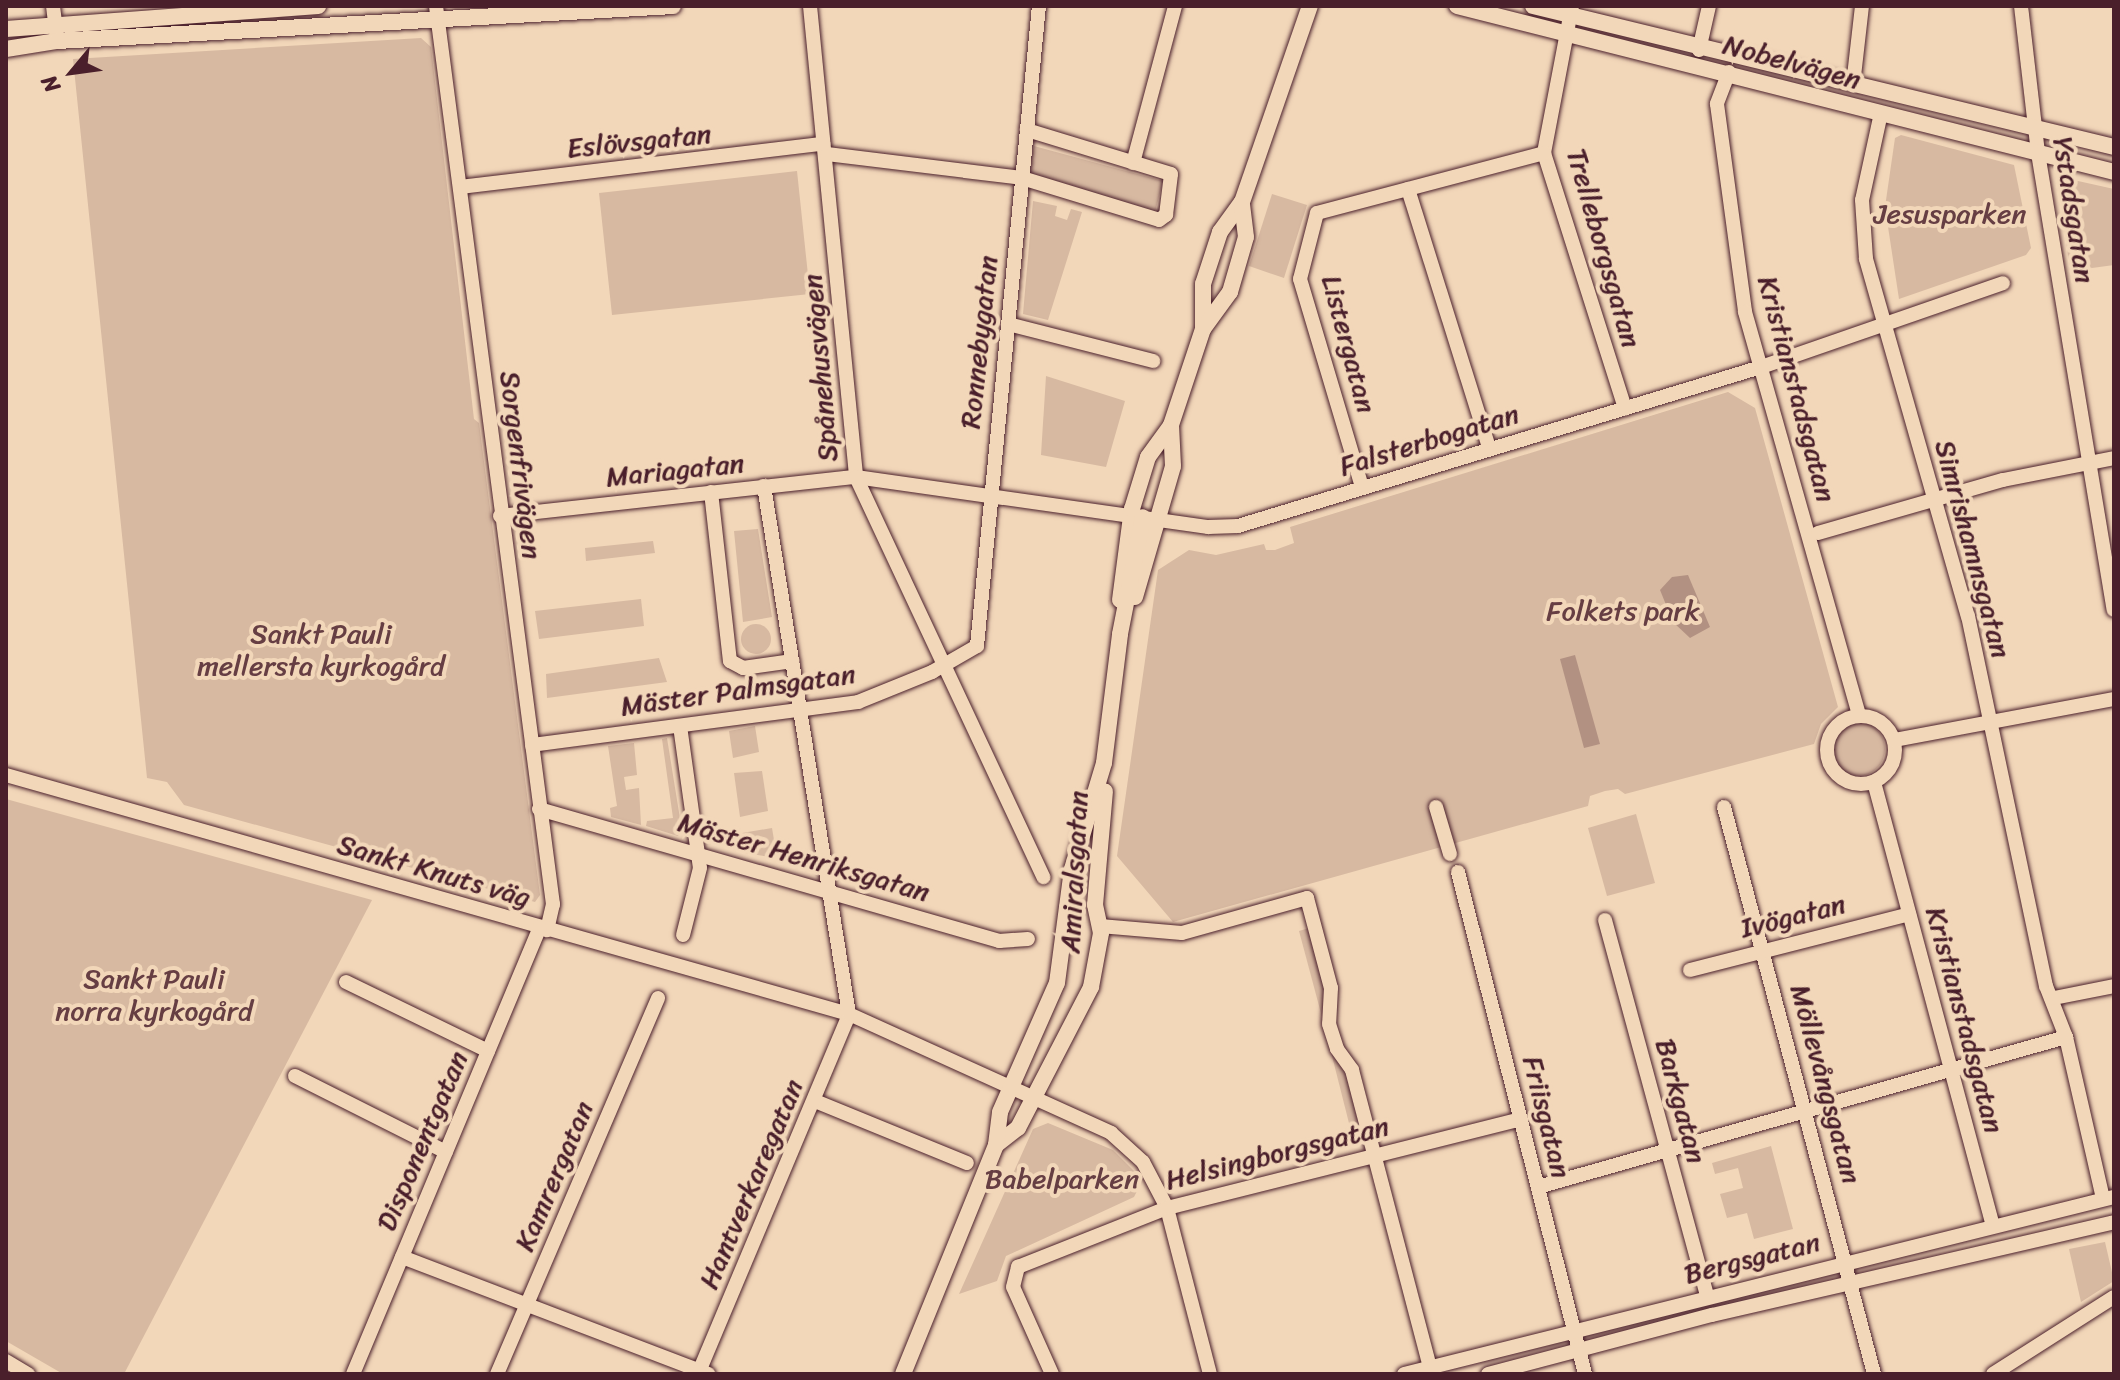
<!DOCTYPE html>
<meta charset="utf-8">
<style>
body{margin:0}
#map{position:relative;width:2120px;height:1380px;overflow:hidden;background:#f2d7b9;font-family:Sriracha,sans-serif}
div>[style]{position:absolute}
.green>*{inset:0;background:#d7b9a1}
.round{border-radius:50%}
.water>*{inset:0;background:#b29182}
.roads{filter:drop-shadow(0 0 2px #4a1f2b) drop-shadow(0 0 2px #4a1f2b)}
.minor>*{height:14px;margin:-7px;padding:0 7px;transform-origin:7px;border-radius:7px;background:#f2d7b9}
.minor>.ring{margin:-7px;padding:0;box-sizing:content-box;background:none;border:14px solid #f2d7b9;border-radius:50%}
.major>*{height:16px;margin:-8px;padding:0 8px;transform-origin:8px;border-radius:8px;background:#f2d7b9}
span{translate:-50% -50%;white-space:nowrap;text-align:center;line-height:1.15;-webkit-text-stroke:8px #f2d7b9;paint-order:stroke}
.street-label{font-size:28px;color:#4a1f2b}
.park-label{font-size:28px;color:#663e43}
.frame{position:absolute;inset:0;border:8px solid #4a1f2b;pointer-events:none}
.north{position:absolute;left:32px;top:32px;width:80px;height:80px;-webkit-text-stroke:6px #f2d7b9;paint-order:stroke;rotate:241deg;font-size:22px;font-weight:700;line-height:32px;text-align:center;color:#4a1f2b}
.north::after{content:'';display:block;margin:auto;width:28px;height:36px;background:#4a1f2b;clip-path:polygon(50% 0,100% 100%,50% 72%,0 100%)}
</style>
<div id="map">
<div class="green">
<i style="clip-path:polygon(421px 38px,431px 47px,474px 419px,479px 423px,540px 895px,535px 902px,184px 805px,167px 782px,147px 778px,73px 59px)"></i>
<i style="clip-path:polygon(1901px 135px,2014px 165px,2031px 248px,2026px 255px,1899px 299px,1885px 207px,1895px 138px)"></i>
<i style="clip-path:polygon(1034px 146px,1163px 181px,1154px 216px,1025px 180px)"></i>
<i style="clip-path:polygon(797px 171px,810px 294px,612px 315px,599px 193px)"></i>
<i style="clip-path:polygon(2069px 179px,2114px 189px,2114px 265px,2070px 271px,2059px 188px)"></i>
<i style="clip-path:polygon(1272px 194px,1307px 205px,1284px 278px,1249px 266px)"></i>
<i style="clip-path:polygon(1033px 201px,1057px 206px,1055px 216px,1067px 220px,1071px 209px,1082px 212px,1048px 320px,1023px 314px)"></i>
<i style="clip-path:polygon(1046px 376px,1125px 401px,1106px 467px,1041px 455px)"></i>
<i style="clip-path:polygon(1728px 392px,1755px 408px,1838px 707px,1821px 724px,1814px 744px,1625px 794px,1618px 789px,1605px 791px,1590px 796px,1588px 806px,1173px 922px,1117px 856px,1158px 570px,1189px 550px,1216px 555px,1264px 544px,1266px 550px,1275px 550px,1294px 543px,1290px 527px)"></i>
<i style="clip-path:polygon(758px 529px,772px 617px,743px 622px,734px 531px)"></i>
<i style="clip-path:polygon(653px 541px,655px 553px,586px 561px,585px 548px)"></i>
<i style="clip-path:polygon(641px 599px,644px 626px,539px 639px,535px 611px)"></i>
<i class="round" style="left:741px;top:624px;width:30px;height:30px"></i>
<i style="clip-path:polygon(659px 658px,667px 682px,547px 698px,546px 674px)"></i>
<i class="round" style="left:1831px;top:722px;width:54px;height:54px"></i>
<i style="clip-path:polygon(755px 726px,759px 752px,733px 758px,729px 731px)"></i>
<i style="clip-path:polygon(667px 738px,682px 831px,678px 836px,646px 826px,647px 821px,673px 818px,662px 739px)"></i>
<i style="clip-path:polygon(634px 743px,637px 775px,624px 777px,626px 790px,639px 788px,641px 825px,611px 817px,610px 808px,617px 806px,608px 746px)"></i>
<i style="clip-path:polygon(762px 771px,768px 811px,740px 817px,734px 773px)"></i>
<i style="clip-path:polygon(6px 799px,372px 900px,124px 1374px,63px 1374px,6px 1341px)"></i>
<i style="clip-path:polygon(1636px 814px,1655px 883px,1607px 896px,1588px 828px)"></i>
<i style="clip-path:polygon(772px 828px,777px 858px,745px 853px,742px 833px)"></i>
<i style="clip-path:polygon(1309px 928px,1326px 997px,1322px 1017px,1299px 931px)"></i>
<i style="clip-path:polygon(1331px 1052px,1344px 1068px,1363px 1137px,1353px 1139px)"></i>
<i style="clip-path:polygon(1048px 1123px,1113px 1150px,1134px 1171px,1139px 1187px,1134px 1197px,1006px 1256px,997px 1281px,959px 1294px,1033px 1129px)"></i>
<i style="clip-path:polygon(1771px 1146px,1793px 1229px,1754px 1239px,1747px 1213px,1727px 1218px,1720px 1194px,1743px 1188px,1738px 1168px,1715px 1174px,1712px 1163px)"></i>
<i style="clip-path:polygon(2105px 1242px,2114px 1281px,2081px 1302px,2069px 1249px)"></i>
</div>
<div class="water">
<i style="clip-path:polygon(1688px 575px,1710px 627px,1690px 638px,1673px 622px,1660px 590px,1672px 577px)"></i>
<i style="clip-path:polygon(1575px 655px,1600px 744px,1584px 748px,1560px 659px)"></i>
</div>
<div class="roads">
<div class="minor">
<i style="left:53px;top:6px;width:31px;rotate:83deg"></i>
<i style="left:436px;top:6px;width:906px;rotate:82.58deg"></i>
<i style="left:553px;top:904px;width:27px;rotate:103deg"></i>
<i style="left:810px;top:6px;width:473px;rotate:84.4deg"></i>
<i style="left:856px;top:477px;width:442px;rotate:64.9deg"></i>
<i style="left:1572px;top:6px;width:150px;rotate:100.8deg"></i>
<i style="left:1544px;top:153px;width:268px;rotate:72.4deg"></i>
<i style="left:2021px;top:6px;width:148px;rotate:83.4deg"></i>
<i style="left:2038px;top:153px;width:463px;rotate:80.6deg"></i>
<i style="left:1699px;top:50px;width:45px;rotate:-77.2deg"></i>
<i style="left:1729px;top:72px;width:34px;rotate:111deg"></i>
<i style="left:1717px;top:104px;width:210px;rotate:82.3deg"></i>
<i style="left:1745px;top:312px;width:419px;rotate:74.2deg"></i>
<i style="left:1853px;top:85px;width:80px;rotate:-83.5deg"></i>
<i style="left:1881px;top:113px;width:89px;rotate:102.3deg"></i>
<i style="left:1862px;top:200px;width:59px;rotate:86.1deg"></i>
<i style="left:1866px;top:259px;width:371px;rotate:74.1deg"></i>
<i style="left:1968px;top:616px;width:378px;rotate:78.1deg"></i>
<i style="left:2046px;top:986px;width:55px;rotate:68.6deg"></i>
<i style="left:2066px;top:1037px;width:166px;rotate:77.1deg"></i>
<i style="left:827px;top:154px;width:196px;rotate:7deg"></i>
<i style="left:1022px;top:178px;width:143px;rotate:17deg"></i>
<i style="left:1159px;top:220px;width:9px;rotate:-36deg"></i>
<i style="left:1166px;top:215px;width:41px;rotate:-83deg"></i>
<i style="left:1171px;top:174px;width:151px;rotate:-163deg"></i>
<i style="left:1133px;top:163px;width:163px;rotate:-75deg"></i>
<i style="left:460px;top:187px;width:366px;rotate:-6.8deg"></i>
<i style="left:1408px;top:189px;width:271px;rotate:72.6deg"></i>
<i style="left:1008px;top:324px;width:150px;rotate:14.3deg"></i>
<i style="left:1362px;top:487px;width:217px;rotate:-106.6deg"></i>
<i style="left:1300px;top:279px;width:68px;rotate:-75.6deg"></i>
<i style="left:1317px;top:213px;width:235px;rotate:-14.8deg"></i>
<i style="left:711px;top:492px;width:170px;rotate:83.6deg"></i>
<i style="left:730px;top:661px;width:15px;rotate:28deg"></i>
<i style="left:743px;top:668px;width:50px;rotate:-8deg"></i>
<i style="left:500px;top:516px;width:358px;rotate:-6.3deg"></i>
<i style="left:856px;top:477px;width:356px;rotate:8.1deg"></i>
<i style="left:1208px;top:527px;width:30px;rotate:-2deg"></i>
<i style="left:1238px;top:526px;width:547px;rotate:-16.91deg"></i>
<i style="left:1761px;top:367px;width:256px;rotate:-19.1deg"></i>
<i style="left:1818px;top:533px;width:192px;rotate:-16deg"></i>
<i style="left:2003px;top:480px;width:113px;rotate:-11.2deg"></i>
<i class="ring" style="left:1827px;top:716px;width:54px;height:54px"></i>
<i style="left:680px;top:726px;width:143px;rotate:82deg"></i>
<i style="left:700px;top:868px;width:69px;rotate:104.2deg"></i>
<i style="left:1894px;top:740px;width:224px;rotate:-10.6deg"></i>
<i style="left:532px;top:745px;width:329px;rotate:-7.5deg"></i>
<i style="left:858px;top:702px;width:80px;rotate:-22.1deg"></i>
<i style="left:932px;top:672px;width:52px;rotate:-30deg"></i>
<i style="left:977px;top:646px;width:643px;rotate:-84.47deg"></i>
<i style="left:6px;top:775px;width:876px;rotate:15.83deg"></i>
<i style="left:849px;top:1014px;width:288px;rotate:24.4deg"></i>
<i style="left:1111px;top:1133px;width:43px;rotate:42.2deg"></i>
<i style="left:1143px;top:1162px;width:52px;rotate:62.4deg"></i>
<i style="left:1167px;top:1208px;width:171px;rotate:75.5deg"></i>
<i style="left:1874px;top:782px;width:460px;rotate:75deg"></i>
<i style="left:1436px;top:807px;width:49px;rotate:73.4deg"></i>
<i style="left:1724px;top:807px;width:587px;rotate:75.18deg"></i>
<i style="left:539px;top:809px;width:479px;rotate:16deg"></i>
<i style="left:999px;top:941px;width:29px;rotate:-4deg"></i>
<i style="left:1458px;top:872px;width:518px;rotate:75.8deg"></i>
<i style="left:1605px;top:920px;width:389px;rotate:74.8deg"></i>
<i style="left:1100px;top:926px;width:82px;rotate:4.9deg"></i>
<i style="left:1182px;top:933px;width:130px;rotate:-15.6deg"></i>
<i style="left:1307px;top:898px;width:93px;rotate:75.1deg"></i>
<i style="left:1331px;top:988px;width:36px;rotate:93deg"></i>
<i style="left:1329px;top:1024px;width:26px;rotate:72deg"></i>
<i style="left:1337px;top:1049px;width:26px;rotate:54deg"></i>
<i style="left:1352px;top:1070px;width:307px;rotate:75.3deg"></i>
<i style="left:1690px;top:970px;width:226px;rotate:-14.3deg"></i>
<i style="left:346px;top:982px;width:158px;rotate:25.9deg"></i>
<i style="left:2054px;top:998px;width:61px;rotate:-11.3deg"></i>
<i style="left:295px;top:1076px;width:169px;rotate:26.7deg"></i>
<i style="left:815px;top:1101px;width:164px;rotate:22.2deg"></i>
<i style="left:1538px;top:1187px;width:549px;rotate:-15.86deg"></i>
<i style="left:402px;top:1257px;width:328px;rotate:20.9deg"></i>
<i style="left:6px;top:1361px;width:26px;rotate:31deg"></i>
<i style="left:353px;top:1374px;width:484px;rotate:-67.3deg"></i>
<i style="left:497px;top:1374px;width:409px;rotate:-66.8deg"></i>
<i style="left:698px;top:1374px;width:390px;rotate:-67.2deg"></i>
<i style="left:849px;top:1014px;width:535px;rotate:-99.15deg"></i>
<i style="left:1052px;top:1374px;width:95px;rotate:-114.1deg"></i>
<i style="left:1013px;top:1287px;width:21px;rotate:-76deg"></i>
<i style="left:1018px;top:1267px;width:160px;rotate:-21.6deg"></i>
<i style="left:1167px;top:1208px;width:365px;rotate:-14.1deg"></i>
<i style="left:1404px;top:1374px;width:732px;rotate:-14deg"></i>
<i style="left:1488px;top:1374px;width:232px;rotate:-14.8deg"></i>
<i style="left:1712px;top:1315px;width:413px;rotate:-13deg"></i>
<i style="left:1993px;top:1374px;width:143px;rotate:-32.5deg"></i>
</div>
<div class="major">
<i style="left:1457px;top:6px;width:678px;rotate:14.18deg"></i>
<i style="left:1533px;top:6px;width:598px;rotate:13.64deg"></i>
<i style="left:6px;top:29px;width:313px;rotate:-4.2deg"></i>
<i style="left:6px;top:49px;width:52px;rotate:-8.9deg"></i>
<i style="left:57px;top:41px;width:617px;rotate:-3.25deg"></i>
<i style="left:1203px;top:329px;width:45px;rotate:-90deg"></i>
<i style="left:1203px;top:284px;width:55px;rotate:-71.9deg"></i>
<i style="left:1220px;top:232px;width:37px;rotate:-54deg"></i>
<i style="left:1242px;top:202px;width:207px;rotate:-70.9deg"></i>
<i style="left:1135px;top:597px;width:136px;rotate:-73.8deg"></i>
<i style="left:1173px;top:466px;width:41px;rotate:-92.8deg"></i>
<i style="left:1120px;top:600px;width:92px;rotate:-82.5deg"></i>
<i style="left:1132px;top:509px;width:54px;rotate:-72.9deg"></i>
<i style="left:1148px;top:457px;width:39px;rotate:-54deg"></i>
<i style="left:1171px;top:425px;width:101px;rotate:-71.6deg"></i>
<i style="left:1203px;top:329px;width:46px;rotate:-53.9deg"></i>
<i style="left:1230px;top:292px;width:57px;rotate:-73.8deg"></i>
<i style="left:1246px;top:237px;width:35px;rotate:-97deg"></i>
<i style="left:996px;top:1145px;width:28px;rotate:-38deg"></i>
<i style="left:1018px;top:1128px;width:159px;rotate:-62.6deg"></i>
<i style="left:1091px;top:987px;width:55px;rotate:-79.5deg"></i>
<i style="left:1101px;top:933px;width:29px;rotate:-102deg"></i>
<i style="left:1095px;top:905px;width:114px;rotate:-85deg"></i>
<i style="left:903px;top:1374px;width:247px;rotate:-67.9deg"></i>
<i style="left:996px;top:1145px;width:33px;rotate:-83deg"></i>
<i style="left:1000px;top:1112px;width:141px;rotate:-66.2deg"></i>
<i style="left:1057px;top:983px;width:115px;rotate:-82.5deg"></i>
<i style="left:1072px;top:869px;width:111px;rotate:-73.2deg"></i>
<i style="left:1104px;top:763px;width:130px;rotate:-82.9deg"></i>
<i style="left:1120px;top:634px;width:119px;rotate:-78.9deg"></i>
</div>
</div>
<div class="street-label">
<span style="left:1792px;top:62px;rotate:15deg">Nobelvägen</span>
<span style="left:639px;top:141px;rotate:-6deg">Eslövsgatan</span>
<span style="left:2074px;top:210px;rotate:81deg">Ystadsgatan</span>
<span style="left:1604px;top:248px;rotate:74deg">Trelleborgsgatan</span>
<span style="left:979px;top:342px;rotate:-84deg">Ronnebygatan</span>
<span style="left:1349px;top:344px;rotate:75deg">Listergatan</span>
<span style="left:820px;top:368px;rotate:-95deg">Spånehusvägen</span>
<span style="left:1797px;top:389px;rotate:75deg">Kristianstadsgatan</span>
<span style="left:1429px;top:440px;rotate:-17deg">Falsterbogatan</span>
<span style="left:521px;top:465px;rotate:83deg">Sorgenfrivägen</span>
<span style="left:675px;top:470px;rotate:-6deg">Mariagatan</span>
<span style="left:1973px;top:549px;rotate:75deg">Simrishamnsgatan</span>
<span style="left:738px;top:690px;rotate:-8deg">Mäster Palmsgatan</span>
<span style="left:804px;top:857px;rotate:16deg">Mäster Henriksgatan</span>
<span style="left:434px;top:871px;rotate:16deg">Sankt Knuts väg</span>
<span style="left:1074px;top:872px;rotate:-87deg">Amiralsgatan</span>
<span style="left:1793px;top:916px;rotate:-14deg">Ivögatan</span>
<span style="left:1965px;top:1020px;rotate:75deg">Kristianstadsgatan</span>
<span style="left:1826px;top:1084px;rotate:75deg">Möllevångsgatan</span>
<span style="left:1681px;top:1101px;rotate:75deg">Barkgatan</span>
<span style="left:1547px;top:1117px;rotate:76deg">Friisgatan</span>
<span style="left:422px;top:1141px;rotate:-67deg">Disponentgatan</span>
<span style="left:1277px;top:1153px;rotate:-14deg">Helsingborgsgatan</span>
<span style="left:554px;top:1176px;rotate:-67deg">Kamrergatan</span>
<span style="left:751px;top:1184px;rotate:-67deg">Hantverkaregatan</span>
<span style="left:1752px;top:1258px;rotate:-14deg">Bergsgatan</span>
</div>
<div class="park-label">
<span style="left:1950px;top:214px">Jesusparken</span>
<span style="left:1623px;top:611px">Folkets park</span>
<span style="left:321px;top:650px">Sankt Pauli<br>mellersta kyrkogård</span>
<span style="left:154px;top:995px">Sankt Pauli<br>norra kyrkogård</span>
<span style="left:1062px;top:1179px">Babelparken</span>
</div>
<div class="frame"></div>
<div class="north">N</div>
</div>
